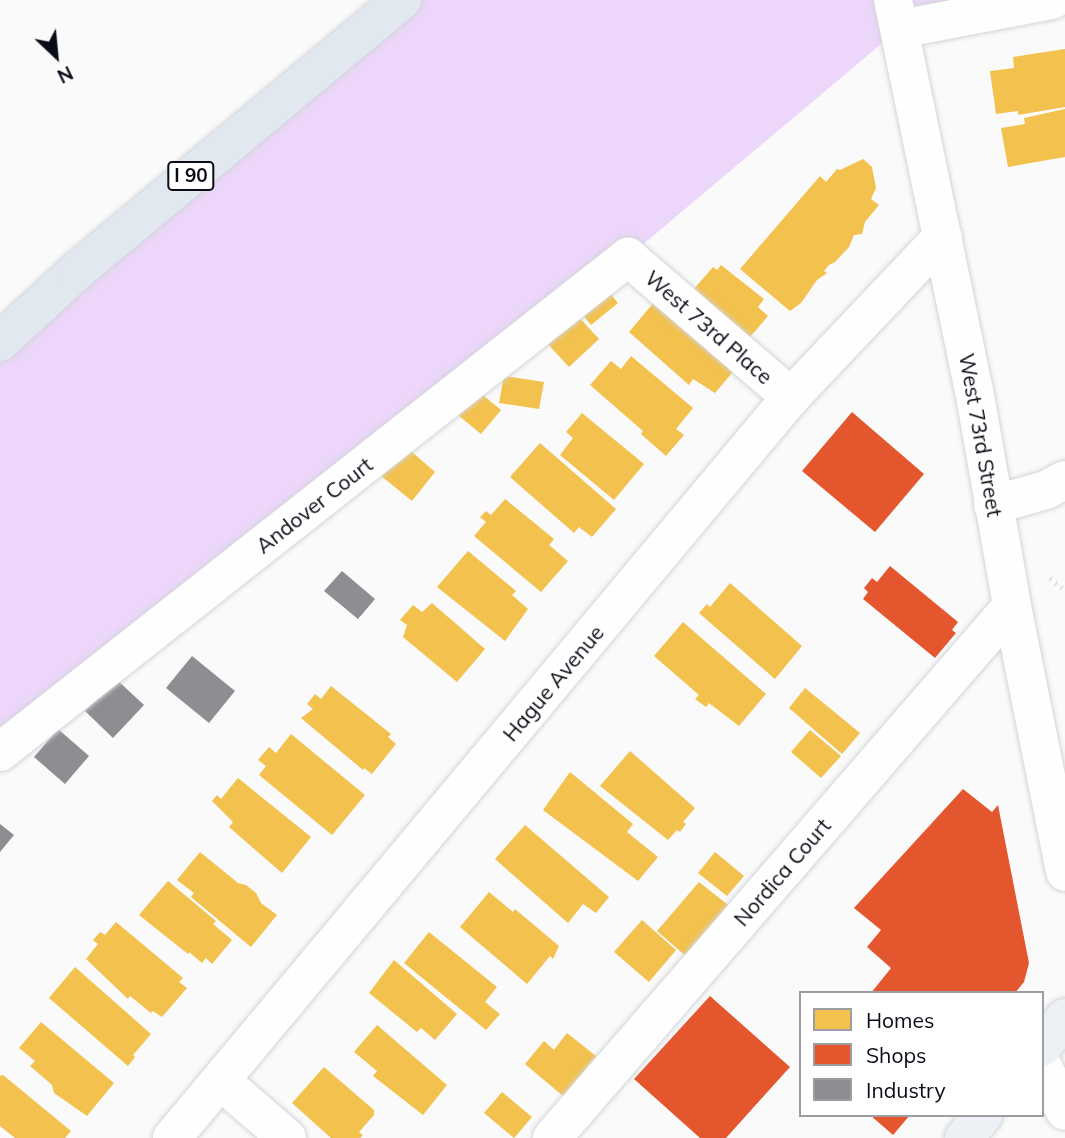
<!DOCTYPE html>
<style>
body{margin:0}
#map{position:relative;width:1065px;height:1138px;overflow:hidden;background:#fafafa;font-family:Mulish,sans-serif}
div>[style]{position:absolute}
.forest>*{inset:0;background:#ecd6fa}
.homes>*{inset:0;background:#f2c14e}
.shops>*{inset:0;background:#e4572e}
.industry>*{inset:0;background:#8d8d92}
.path>*{height:4.5px;margin-top:-2.25px;transform-origin:0;background:repeating-linear-gradient(90deg,#e0e0e0 0 2px,transparent 0 7px)}
.roads{filter:drop-shadow(0 0 2px #d2d5da) drop-shadow(0 0 2px #d2d5da)}
.minor>*{height:38px;margin:-19px;padding:0 19px;transform-origin:19px;border-radius:19px;background:#fefefe}
.major>*{height:38px;margin:-19px;padding:0 19px;transform-origin:19px;border-radius:19px;background:#edf1f5}
.highway>*{height:38px;margin:-19px;padding:0 19px;transform-origin:19px;border-radius:19px;background:#e2e8ef}
span{translate:-50% -50%;white-space:nowrap;text-align:center;line-height:1.15;-webkit-text-stroke:7px #fff;paint-order:stroke}
.shield-label span{padding:2px 5px;background:#fff;border:2px solid;border-radius:5px;-webkit-text-stroke-width:0}
.shield-label{font-size:19px;color:#090c16;font-weight:700}
.street-label{font-size:21px;color:#090c16}
.legend{position:absolute;left:799px;top:991px;width:245px;height:126px;box-sizing:border-box;background:#fff;border:2px solid #9d9ea2;margin:0;padding:9px 12px;list-style:none;font-size:21px;color:#090c16}
.legend li{display:flex;align-items:center;gap:14px;height:35px}
.legend b{width:35px;border:2px solid #9d9ea2}
.north{position:absolute;left:21px;top:21px;width:70px;height:70px;-webkit-text-stroke:5px #fff;paint-order:stroke;rotate:154deg;font-size:19px;font-weight:700;line-height:28px;text-align:center;color:#090c16}
.north::after{content:'';display:block;margin:auto;width:24px;height:32px;background:#090c16;clip-path:polygon(50% 0,100% 100%,50% 72%,0 100%)}
</style>
<div id="map">
<div class="forest">
<i style="clip-path:polygon(407px 0,1052px 0,899px 29px,628px 257px,0 752px,0 342px)"></i>
</div>
<div class="homes">
<i style="clip-path:polygon(1065px 49px,1065px 107px,1018px 115px,1018px 111px,996px 114px,990px 71px,1014px 68px,1013px 57px)"></i>
<i style="clip-path:polygon(1065px 109px,1065px 157px,1008px 167px,1001px 128px,1025px 124px,1024px 118px)"></i>
<i style="clip-path:polygon(863px 159px,872px 167px,876px 188px,871px 199px,879px 205px,865px 222px,862px 234px,854px 235px,849px 247px,835px 262px,829px 265px,824px 271px,827px 273px,817px 280px,801px 303px,790px 311px,740px 269px,820px 176px,826px 182px,837px 169px,840px 170px)"></i>
<i style="clip-path:polygon(721px 265px,764px 299px,758px 307px,768px 316px,750px 337px,693px 290px,713px 267px,717px 270px)"></i>
<i style="clip-path:polygon(604px 286px,618px 303px,591px 325px,577px 308px)"></i>
<i style="clip-path:polygon(655px 301px,738px 366px,715px 393px,693px 379px,689px 385px,629px 332px)"></i>
<i style="clip-path:polygon(576px 314px,599px 339px,569px 367px,546px 342px)"></i>
<i style="clip-path:polygon(631px 356px,693px 408px,676px 429px,684px 435px,666px 456px,641px 434px,643px 431px,590px 385px,611px 361px,621px 369px)"></i>
<i style="clip-path:polygon(504px 376px,544px 382px,539px 409px,499px 403px)"></i>
<i style="clip-path:polygon(473px 387px,501px 410px,481px 434px,453px 411px)"></i>
<i style="clip-path:polygon(582px 413px,644px 464px,614px 500px,560px 455px,573px 438px,566px 432px)"></i>
<i style="clip-path:polygon(540px 443px,616px 509px,592px 537px,579px 527px,574px 533px,510px 477px)"></i>
<i style="clip-path:polygon(404px 445px,435px 472px,412px 501px,380px 475px)"></i>
<i style="clip-path:polygon(505px 499px,554px 539px,549px 545px,568px 561px,541px 592px,474px 536px,486px 522px,480px 517px,486px 511px,491px 515px)"></i>
<i style="clip-path:polygon(468px 551px,516px 591px,512px 595px,528px 609px,505px 641px,437px 587px)"></i>
<i style="clip-path:polygon(730px 583px,802px 646px,775px 679px,699px 613px,707px 604px,710px 607px)"></i>
<i style="clip-path:polygon(432px 603px,485px 649px,457px 682px,403px 637px,407px 625px,400px 620px,413px 605px,422px 612px)"></i>
<i style="clip-path:polygon(683px 622px,766px 694px,739px 726px,709px 703px,706px 707px,695px 699px,699px 695px,654px 656px)"></i>
<i style="clip-path:polygon(331px 686px,391px 734px,388px 737px,396px 744px,372px 774px,364px 768px,363px 770px,301px 718px,313px 709px,307px 704px,315px 694px,321px 699px)"></i>
<i style="clip-path:polygon(805px 688px,860px 733px,842px 754px,789px 708px)"></i>
<i style="clip-path:polygon(810px 730px,841px 756px,821px 778px,791px 752px)"></i>
<i style="clip-path:polygon(291px 734px,365px 795px,332px 835px,259px 775px,266px 766px,258px 760px,269px 747px,276px 753px)"></i>
<i style="clip-path:polygon(630px 751px,695px 808px,683px 822px,686px 824px,680px 832px,677px 830px,668px 840px,600px 786px)"></i>
<i style="clip-path:polygon(570px 772px,633px 824px,627px 832px,658px 857px,638px 881px,543px 810px)"></i>
<i style="clip-path:polygon(238px 778px,311px 837px,282px 873px,229px 827px,233px 822px,212px 801px,217px 795px,221px 799px)"></i>
<i style="clip-path:polygon(525px 825px,609px 897px,596px 913px,583px 904px,568px 923px,495px 859px)"></i>
<i style="clip-path:polygon(200px 852px,238px 883px,246px 885px,256px 893px,261px 903px,277px 915px,251px 947px,191px 897px,194px 893px,177px 880px)"></i>
<i style="clip-path:polygon(715px 852px,744px 876px,727px 896px,698px 873px)"></i>
<i style="clip-path:polygon(168px 881px,216px 921px,213px 924px,232px 940px,212px 964px,206px 958px,202px 963px,189px 952px,188px 954px,139px 915px)"></i>
<i style="clip-path:polygon(699px 882px,728px 905px,688px 958px,657px 931px)"></i>
<i style="clip-path:polygon(489px 892px,513px 912px,515px 909px,559px 946px,553px 959px,550px 956px,527px 984px,460px 927px)"></i>
<i style="clip-path:polygon(642px 920px,676px 950px,649px 982px,614px 952px)"></i>
<i style="clip-path:polygon(116px 922px,183px 978px,179px 982px,187px 988px,162px 1017px,153px 1011px,151px 1013px,130px 996px,128px 999px,86px 959px,98px 944px,93px 940px,100px 932px,105px 935px)"></i>
<i style="clip-path:polygon(429px 932px,497px 987px,485px 1002px,500px 1014px,486px 1030px,404px 963px)"></i>
<i style="clip-path:polygon(394px 960px,457px 1014px,435px 1040px,421px 1028px,417px 1032px,369px 993px)"></i>
<i style="clip-path:polygon(75px 967px,151px 1034px,133px 1055px,135px 1057px,128px 1066px,49px 998px)"></i>
<i style="clip-path:polygon(41px 1022px,114px 1083px,87px 1116px,54px 1093px,52px 1085px,30px 1066px,35px 1061px,19px 1048px)"></i>
<i style="clip-path:polygon(377px 1025px,447px 1085px,423px 1115px,373px 1076px,377px 1071px,354px 1052px)"></i>
<i style="clip-path:polygon(567px 1033px,596px 1056px,563px 1096px,525px 1064px,544px 1041px,554px 1050px)"></i>
<i style="clip-path:polygon(324px 1067px,374px 1110px,374px 1115px,359px 1132px,363px 1135px,360px 1138px,331px 1138px,292px 1103px)"></i>
<i style="clip-path:polygon(3px 1075px,71px 1131px,65px 1138px,15px 1138px,0 1126px,0 1076px)"></i>
<i style="clip-path:polygon(502px 1092px,532px 1117px,514px 1138px,484px 1113px)"></i>
</div>
<div class="shops">
<i style="clip-path:polygon(852px 412px,924px 474px,875px 532px,802px 471px)"></i>
<i style="clip-path:polygon(890px 566px,958px 622px,952px 630px,956px 633px,935px 658px,863px 599px,868px 592px,864px 588px,872px 578px,877px 582px)"></i>
<i style="clip-path:polygon(963px 789px,992px 812px,998px 805px,1029px 963px,1024px 982px,1015px 993px,871px 993px,891px 968px,867px 947px,881px 930px,854px 908px)"></i>
<i style="clip-path:polygon(710px 996px,790px 1067px,726px 1138px,700px 1138px,634px 1079px)"></i>
<i style="clip-path:polygon(870px 1115px,910px 1115px,893px 1135px)"></i>
</div>
<div class="industry">
<i style="clip-path:polygon(342px 571px,375px 599px,358px 619px,324px 591px)"></i>
<i style="clip-path:polygon(192px 656px,235px 691px,209px 723px,166px 688px)"></i>
<i style="clip-path:polygon(116px 679px,144px 705px,113px 738px,85px 711px)"></i>
<i style="clip-path:polygon(58px 729px,89px 756px,65px 784px,34px 757px)"></i>
<i style="clip-path:polygon(0 824px,14px 835px,0 852px)"></i>
</div>
<div class="path">
<i style="left:1050px;top:578px;width:19px;rotate:39deg"></i>
</div>
<div class="roads">
<div class="minor">
<i style="left:893px;top:0;width:398px;rotate:78.3deg"></i>
<i style="left:974px;top:390px;width:219px;rotate:80deg"></i>
<i style="left:1012px;top:606px;width:271px;rotate:78.7deg"></i>
<i style="left:900px;top:29px;width:155px;rotate:-10.8deg"></i>
<i style="left:993px;top:505px;width:55px;rotate:-15.8deg"></i>
<i style="left:1046px;top:490px;width:21px;rotate:-28deg"></i>
<i style="left:0;top:752px;width:800px;rotate:-38.25deg"></i>
<i style="left:628px;top:257px;width:215px;rotate:40.7deg"></i>
<i style="left:1042px;top:1065px;width:51px;rotate:63.4deg"></i>
<i style="left:221px;top:1081px;width:87px;rotate:40.8deg"></i>
<i style="left:172px;top:1138px;width:966px;rotate:-50.13deg"></i>
<i style="left:791px;top:397px;width:221px;rotate:-46.6deg"></i>
<i style="left:552px;top:1138px;width:703px;rotate:-49.15deg"></i>
</div>
<div class="major">
<i style="left:1042px;top:1047px;width:37px;rotate:-52deg"></i>
<i style="left:964px;top:1138px;width:30px;rotate:-50deg"></i>
</div>
<div class="highway">
<i style="left:0;top:342px;width:106px;rotate:-42.7deg"></i>
<i style="left:78px;top:270px;width:422px;rotate:-39.8deg"></i>
</div>
</div>
<div class="shield-label">
<span style="left:191px;top:176px">I 90</span>
</div>
<div class="street-label">
<span style="left:709px;top:327px;rotate:41deg">West 73rd Place</span>
<span style="left:981px;top:435px;rotate:80deg">West 73rd Street</span>
<span style="left:314px;top:505px;rotate:-38deg">Andover Court</span>
<span style="left:553px;top:683px;rotate:-50deg">Hague Avenue</span>
<span style="left:782px;top:872px;rotate:-49deg">Nordica Court</span>
</div>
<ul class="legend">
<li><b style="height:19px;background:#f2c14e"></b>Homes</li>
<li><b style="height:19px;background:#e4572e"></b>Shops</li>
<li><b style="height:19px;background:#8d8d92"></b>Industry</li>
</ul>
<div class="north">N</div>
</div>
